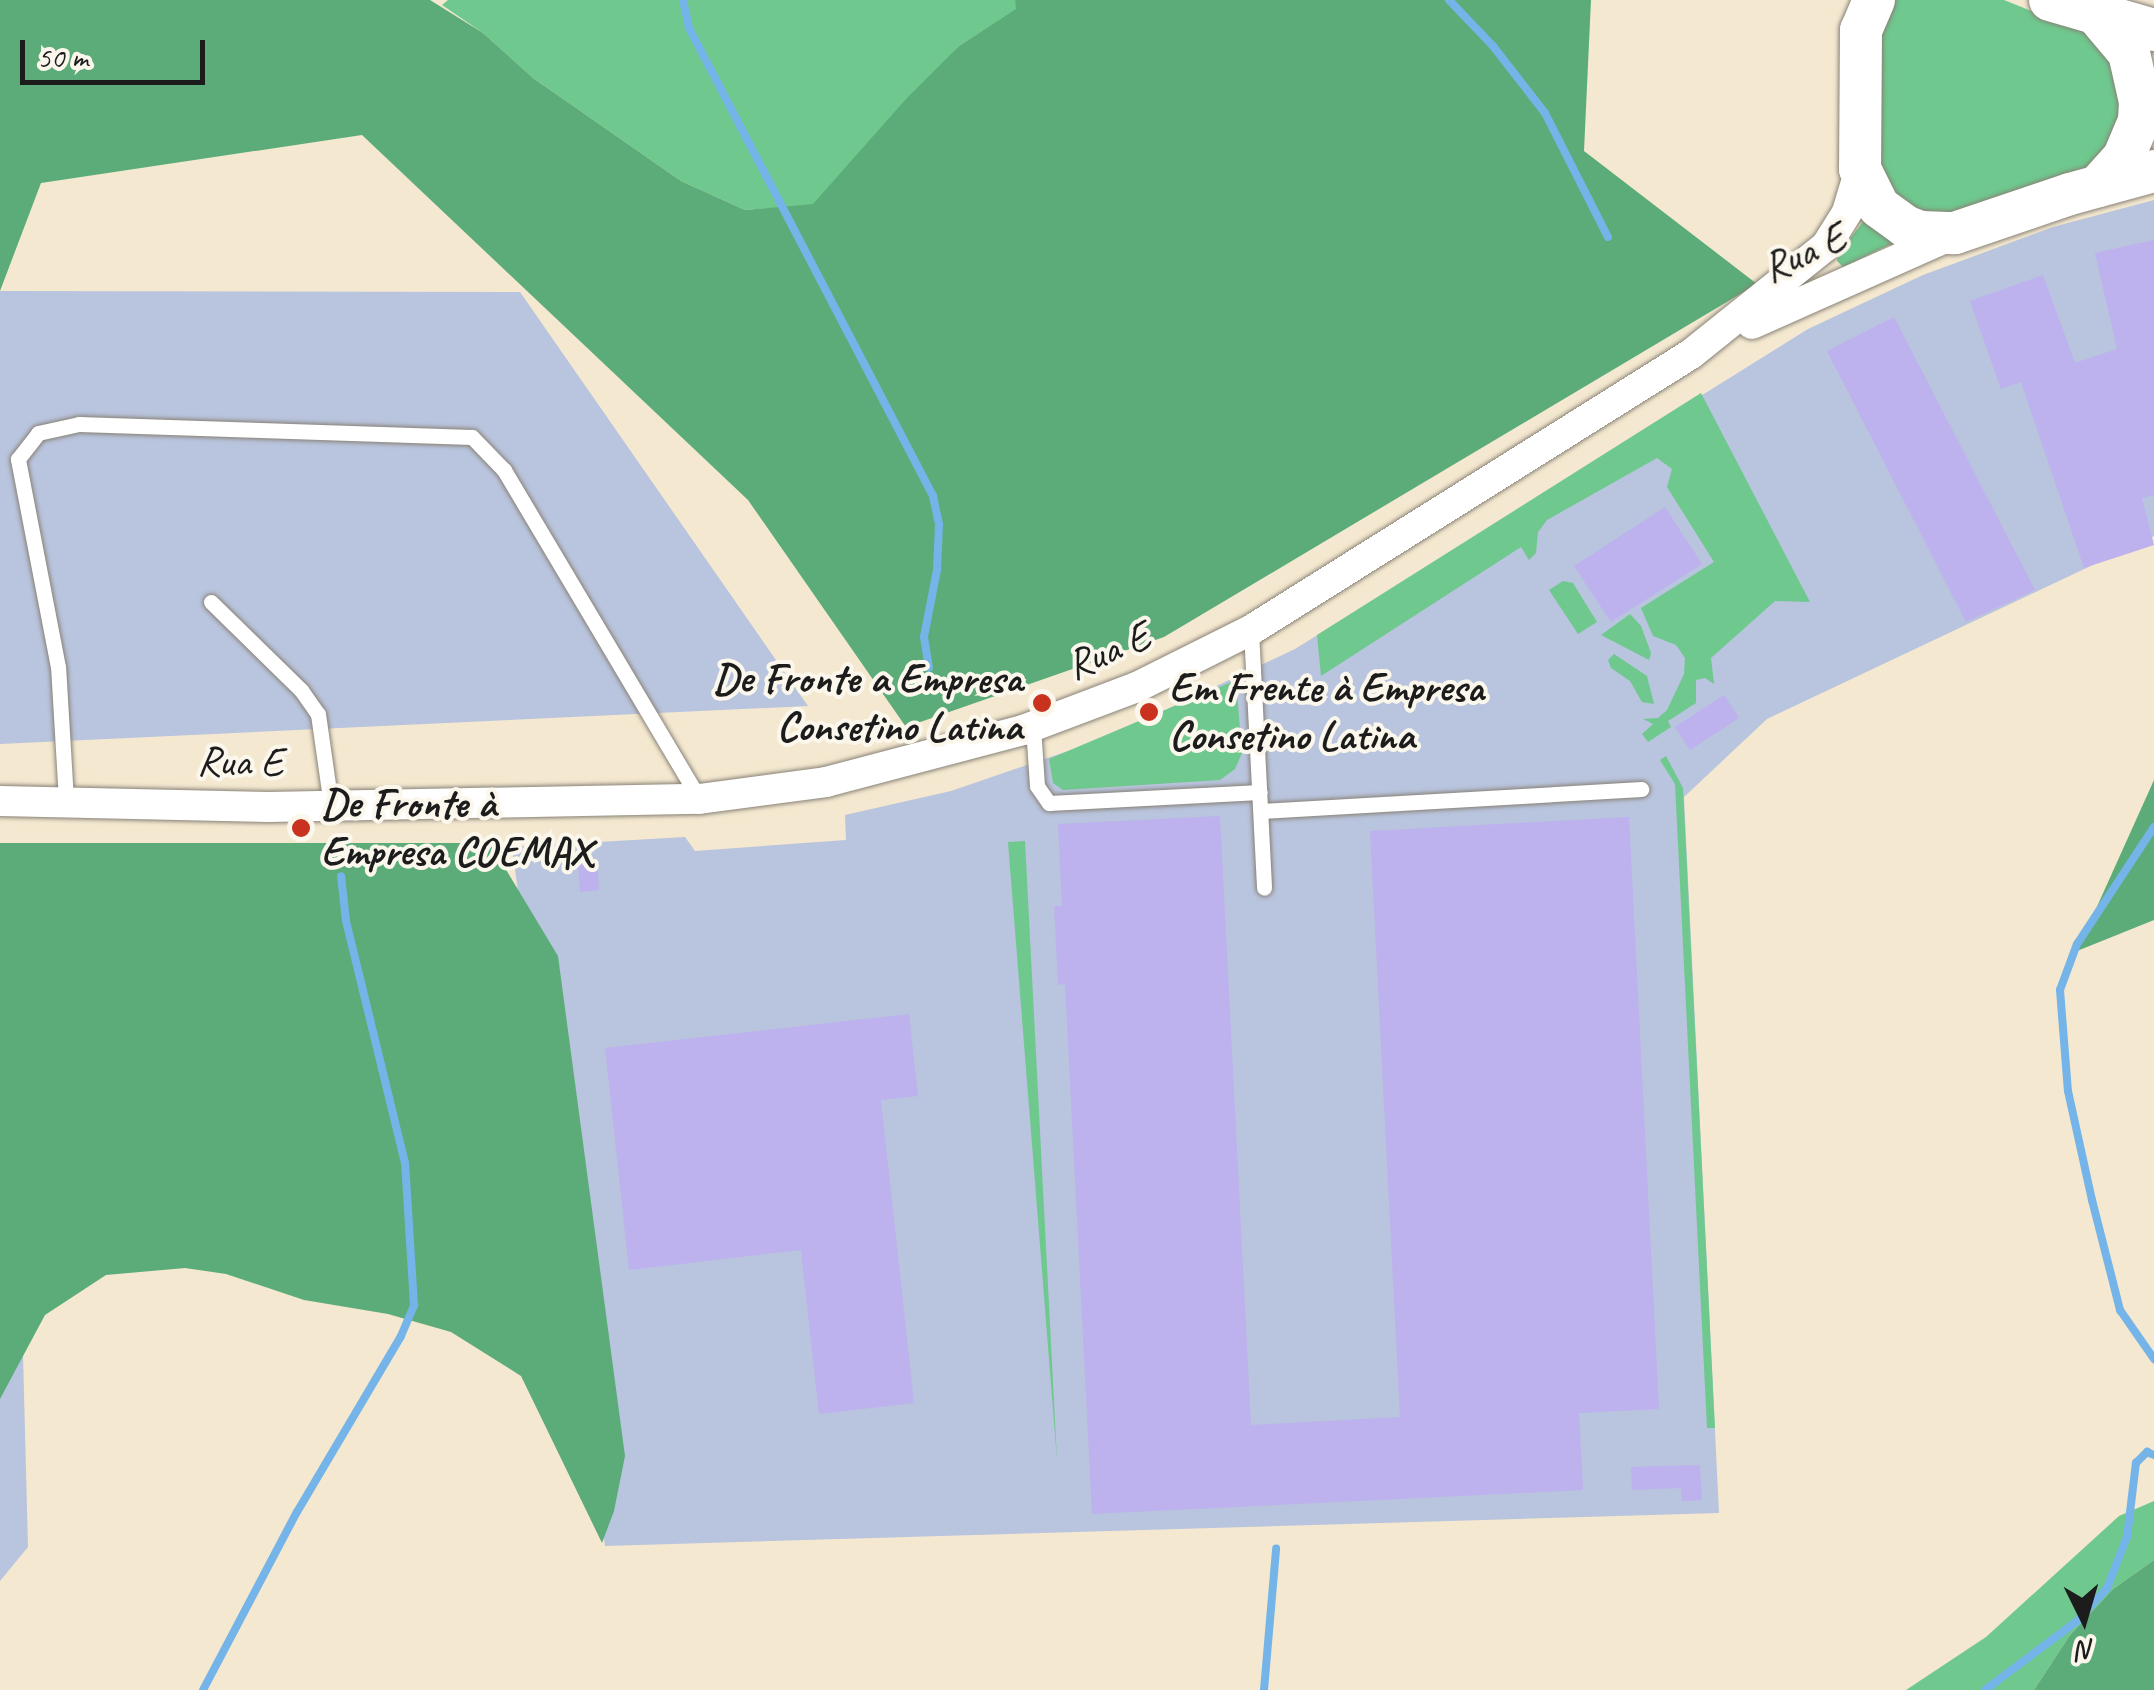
<!DOCTYPE html>
<meta charset="utf-8">
<style>
body{margin:0}
#map{position:relative;width:2154px;height:1690px;overflow:hidden;background:#f4e8d0;font-family:Caveat,sans-serif}
div>[style]{position:absolute}
.industrial>*{inset:0;background:#b9c4de}
.green>*{inset:0;background:#6fc88e}
.forest>*{inset:0;background:#5bac79}
.stream>*{height:8px;margin:-4px;padding:0 4px;transform-origin:4px;border-radius:4px;background:#74b4e8}
.building>*{inset:0;background:#bdb1ee}
.roads{filter:drop-shadow(0 0 2px #888276) drop-shadow(0 0 2px #888276)}
.lane>*{height:15px;margin:-7.5px;padding:0 7.5px;transform-origin:7.5px;border-radius:7.5px;background:#fff}
.street>*{height:30px;margin:-15px;padding:0 15px;transform-origin:15px;border-radius:15px;background:#fff}
.secondary>*{height:42px;margin:-21px;padding:0 21px;transform-origin:21px;border-radius:21px;background:#fff}
.dots>*{width:28px;height:28px;translate:-50% -50%;box-sizing:border-box;border:5px solid #fbf7ec;border-radius:50%}
span{translate:-50% -50%;white-space:nowrap;text-align:center;line-height:1.15;-webkit-text-stroke:8px #fbf7ec;paint-order:stroke}
.street-label{font-size:42px;color:#1c1c1c}
.poi-label{font-size:42px;color:#1c1c1c;font-weight:700}
.right{translate:-100% -50%;text-align:right}
.left{translate:0 -50%;text-align:left}
.north{position:absolute;left:2034px;top:1570px;width:100px;height:100px;-webkit-text-stroke:8px #fbf7ec;paint-order:stroke;rotate:175deg;font-size:28px;font-weight:700;line-height:40px;text-align:center;color:#1c1c1c}
.north::after{content:'';display:block;margin:auto;width:35px;height:45px;background:#1c1c1c;clip-path:polygon(50% 0,100% 100%,50% 72%,0 100%)}
.scale{position:absolute;left:20px;top:40px;width:185px;height:45px;box-sizing:border-box;border:5px solid #1c1c1c;border-top:0;padding-left:12px;font-size:30px;line-height:35px;white-space:nowrap;color:#1c1c1c;-webkit-text-stroke:8px #fbf7ec;paint-order:stroke}
</style>
<div id="map">
<div class="industrial">
<i style="clip-path:polygon(2154px 200px,2154px 536px,1767px 719px,1684px 797px,1719px 1513px,605px 1546px,512px 847px,685px 837px,695px 851px,846px 840px,845px 815px,951px 791px,1106px 738px,1295px 649px,1808px 329px,1923px 275px,2053px 227px)"></i>
<i style="clip-path:polygon(0 291px,520px 292px,808px 706px,0 744px)"></i>
<i style="clip-path:polygon(0 855px,10px 856px,28px 1547px,0 1581px)"></i>
</div>
<div class="green">
<i style="clip-path:polygon(448px 0,1015px 0,1017px 9px,959px 46px,813px 205px,745px 210px,681px 181px,533px 78px,483px 33px,442px 5px)"></i>
<i style="clip-path:polygon(1893px 0,2004px 0,2084px 32px,2118px 65px,2122px 128px,2092px 167px,1926px 220px,1880px 184px,1875px 39px)"></i>
<i style="clip-path:polygon(1866px 218px,1895px 242px,1843px 267px,1837px 261px,1838px 254px)"></i>
<i style="clip-path:polygon(1701px 393px,1810px 602px,1775px 601px,1711px 658px,1714px 684px,1705px 678px,1696px 680px,1696px 703px,1668px 721px,1671px 727px,1648px 742px,1642px 734px,1653px 724px,1643px 719px,1658px 718px,1667px 710px,1684px 674px,1685px 658px,1676px 645px,1653px 636px,1641px 608px,1714px 562px,1667px 487px,1672px 469px,1657px 458px,1547px 520px,1538px 532px,1536px 553px,1529px 560px,1521px 547px,1321px 676px,1317px 635px)"></i>
<i style="clip-path:polygon(1563px 581px,1573px 583px,1597px 622px,1578px 634px,1549px 590px)"></i>
<i style="clip-path:polygon(1630px 614px,1641px 626px,1651px 653px,1649px 660px,1601px 635px)"></i>
<i style="clip-path:polygon(1614px 654px,1647px 676px,1654px 704px,1642px 702px,1630px 681px,1611px 668px,1608px 660px)"></i>
<i style="clip-path:polygon(1236px 680px,1242px 753px,1235px 769px,1220px 780px,1063px 790px,1053px 783px,1049px 759px)"></i>
<i style="clip-path:polygon(1666px 756px,1683px 788px,1715px 1428px,1707px 1428px,1675px 784px,1660px 760px)"></i>
<i style="clip-path:polygon(1025px 841px,1057px 1460px,1008px 842px)"></i>
<i style="clip-path:polygon(2154px 1501px,2154px 1560px,2113px 1589px,2070px 1635px,2034px 1690px,1906px 1690px,1986px 1637px,2119px 1516px)"></i>
</div>
<div class="forest">
<i style="clip-path:polygon(0 0,430px 0,483px 33px,533px 78px,681px 181px,745px 210px,813px 204px,906px 99px,959px 46px,1016px 9px,1015px 0,1591px 0,1584px 151px,1757px 284px,1164px 637px,906px 727px,748px 500px,362px 135px,41px 183px,0 291px)"></i>
<i style="clip-path:polygon(2154px 780px,2154px 920px,2077px 951px)"></i>
<i style="clip-path:polygon(0 843px,490px 843px,558px 956px,625px 1456px,614px 1511px,602px 1543px,521px 1376px,451px 1332px,388px 1314px,304px 1300px,226px 1274px,185px 1268px,106px 1275px,45px 1315px,0 1399px)"></i>
<i style="clip-path:polygon(2154px 1560px,2154px 1690px,2034px 1690px,2070px 1635px,2113px 1589px)"></i>
</div>
<div class="stream">
<i style="left:683px;top:0;width:29px;rotate:78deg"></i>
<i style="left:689px;top:28px;width:528px;rotate:62.46deg"></i>
<i style="left:933px;top:496px;width:29px;rotate:78deg"></i>
<i style="left:939px;top:524px;width:46px;rotate:92.5deg"></i>
<i style="left:937px;top:570px;width:68px;rotate:101deg"></i>
<i style="left:924px;top:637px;width:31px;rotate:81deg"></i>
<i style="left:1449px;top:0;width:64px;rotate:46.3deg"></i>
<i style="left:1493px;top:46px;width:85px;rotate:52.2deg"></i>
<i style="left:1545px;top:113px;width:139px;rotate:63.1deg"></i>
<i style="left:2154px;top:827px;width:140px;rotate:123.3deg"></i>
<i style="left:2077px;top:944px;width:49px;rotate:110.3deg"></i>
<i style="left:2060px;top:990px;width:101px;rotate:85.5deg"></i>
<i style="left:2068px;top:1091px;width:112px;rotate:77.6deg"></i>
<i style="left:2092px;top:1200px;width:114px;rotate:75.7deg"></i>
<i style="left:2120px;top:1310px;width:60px;rotate:55.2deg"></i>
<i style="left:203px;top:1690px;width:201px;rotate:-62.2deg"></i>
<i style="left:297px;top:1512px;width:204px;rotate:-59.4deg"></i>
<i style="left:401px;top:1336px;width:34px;rotate:-67deg"></i>
<i style="left:414px;top:1305px;width:142px;rotate:-93.6deg"></i>
<i style="left:405px;top:1163px;width:249px;rotate:-103.7deg"></i>
<i style="left:346px;top:921px;width:45px;rotate:-96.3deg"></i>
<i style="left:1264px;top:1690px;width:142px;rotate:-85.1deg"></i>
<i style="left:1985px;top:1690px;width:115px;rotate:-36.9deg"></i>
<i style="left:2077px;top:1621px;width:45px;rotate:-47.7deg"></i>
<i style="left:2107px;top:1588px;width:55px;rotate:-68.6deg"></i>
<i style="left:2127px;top:1537px;width:75px;rotate:-83.1deg"></i>
<i style="left:2136px;top:1463px;width:16px;rotate:-45deg"></i>
<i style="left:2147px;top:1452px;width:8px;rotate:23deg"></i>
</div>
<div class="building">
<i style="clip-path:polygon(2154px 240px,2154px 495px,2142px 498px,2154px 545px,2084px 568px,2021px 382px,2001px 389px,1970px 301px,2043px 275px,2075px 363px,2117px 349px,2095px 253px)"></i>
<i style="clip-path:polygon(1894px 317px,2035px 590px,1966px 622px,1827px 351px)"></i>
<i style="clip-path:polygon(1665px 507px,1702px 564px,1611px 622px,1574px 566px)"></i>
<i style="clip-path:polygon(1724px 695px,1739px 718px,1690px 750px,1675px 727px)"></i>
<i style="clip-path:polygon(1220px 816px,1251px 1425px,1400px 1417px,1370px 831px,1629px 817px,1659px 1409px,1579px 1413px,1583px 1490px,1092px 1514px,1065px 984px,1058px 985px,1054px 906px,1062px 906px,1058px 824px)"></i>
<i style="clip-path:polygon(597px 864px,599px 890px,580px 892px,578px 865px)"></i>
<i style="clip-path:polygon(909px 1014px,918px 1096px,881px 1100px,914px 1403px,819px 1414px,801px 1250px,629px 1270px,605px 1048px)"></i>
<i style="clip-path:polygon(1700px 1465px,1702px 1500px,1682px 1501px,1681px 1488px,1632px 1490px,1631px 1467px)"></i>
</div>
<div class="roads">
<div class="lane">
<i style="left:211px;top:602px;width:126px;rotate:44.4deg"></i>
<i style="left:301px;top:690px;width:29px;rotate:55deg"></i>
<i style="left:318px;top:714px;width:92px;rotate:81.9deg"></i>
<i style="left:1251px;top:630px;width:258px;rotate:87.1deg"></i>
<i style="left:1033px;top:727px;width:59px;rotate:86.1deg"></i>
<i style="left:1037px;top:786px;width:21px;rotate:55deg"></i>
<i style="left:1049px;top:803px;width:211px;rotate:-3deg"></i>
<i style="left:66px;top:800px;width:133px;rotate:-93.4deg"></i>
<i style="left:58px;top:667px;width:212px;rotate:-100.9deg"></i>
<i style="left:18px;top:459px;width:33px;rotate:-52deg"></i>
<i style="left:38px;top:433px;width:42px;rotate:-12.4deg"></i>
<i style="left:79px;top:424px;width:393px;rotate:1.9deg"></i>
<i style="left:472px;top:437px;width:46px;rotate:45.9deg"></i>
<i style="left:504px;top:470px;width:382px;rotate:59.3deg"></i>
<i style="left:1261px;top:811px;width:381px;rotate:-3.3deg"></i>
</div>
<div class="street">
<i style="left:1752px;top:324px;width:214px;rotate:-24deg"></i>
<i style="left:0;top:801px;width:268px;rotate:1.3deg"></i>
<i style="left:268px;top:807px;width:431px;rotate:-1.1deg"></i>
<i style="left:699px;top:799px;width:128px;rotate:-7.6deg"></i>
<i style="left:826px;top:782px;width:204px;rotate:-14.8deg"></i>
<i style="left:1023px;top:730px;width:122px;rotate:-20.7deg"></i>
<i style="left:1137px;top:687px;width:127px;rotate:-26.6deg"></i>
<i style="left:1251px;top:630px;width:519px;rotate:-32.1deg"></i>
<i style="left:1691px;top:354px;width:173px;rotate:-38.7deg"></i>
<i style="left:1826px;top:246px;width:40px;rotate:-58deg"></i>
<i style="left:1847px;top:212px;width:45px;rotate:-73.2deg"></i>
</div>
<div class="secondary">
<i style="left:1874px;top:0;width:33px;rotate:113deg"></i>
<i style="left:1861px;top:30px;width:139px;rotate:90.4deg"></i>
<i style="left:1860px;top:169px;width:42px;rotate:63.4deg"></i>
<i style="left:1879px;top:207px;width:32px;rotate:36deg"></i>
<i style="left:1905px;top:226px;width:17px;rotate:21deg"></i>
<i style="left:1921px;top:232px;width:34px;rotate:2deg"></i>
<i style="left:1955px;top:233px;width:121px;rotate:-18.7deg"></i>
<i style="left:2070px;top:194px;width:87px;rotate:-15.3deg"></i>
<i style="left:2050px;top:0;width:108px;rotate:16.1deg"></i>
<i style="left:2097px;top:15px;width:50px;rotate:49.9deg"></i>
<i style="left:2129px;top:53px;width:50px;rotate:77.3deg"></i>
<i style="left:2140px;top:102px;width:19px;rotate:93deg"></i>
<i style="left:2139px;top:121px;width:39px;rotate:113deg"></i>
<i style="left:2124px;top:157px;width:39px;rotate:132deg"></i>
</div>
</div>
<div class="dots">
<i style="left:1042px;top:703px;background:#c8321e"></i>
<i style="left:1149px;top:712px;background:#c8321e"></i>
<i style="left:301px;top:828px;background:#c8321e"></i>
</div>
<div class="street-label">
<span style="left:1804px;top:253px;rotate:-24deg">Rua E</span>
<span style="left:1108px;top:651px;rotate:-23deg">Rua E</span>
<span style="left:240px;top:762px;rotate:1deg">Rua E</span>
</div>
<div class="poi-label">
<span class="right" style="left:1022px;top:703px">De Fronte a Empresa<br>Consetino Latina</span>
<span class="left" style="left:1169px;top:712px">Em Frente à Empresa<br>Consetino Latina</span>
<span class="left" style="left:321px;top:828px">De Fronte à<br>Empresa COEMAX</span>
</div>
<div class="north">N</div>
<div class="scale">50 m</div>
</div>
